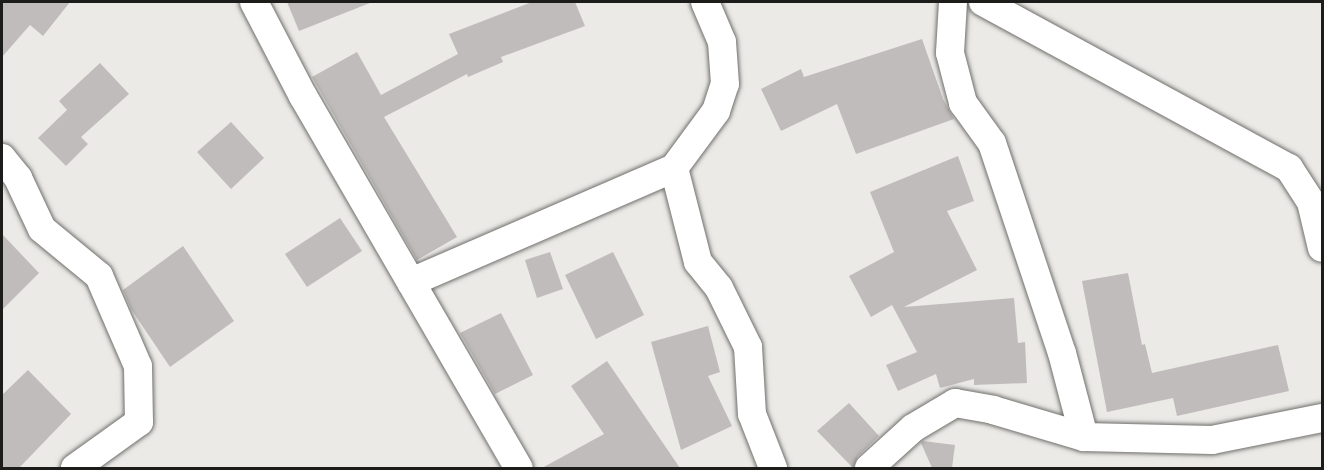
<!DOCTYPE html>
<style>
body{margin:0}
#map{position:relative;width:1324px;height:470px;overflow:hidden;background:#ebeae7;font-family:Barlow,sans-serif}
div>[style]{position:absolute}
.building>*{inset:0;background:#c0bcbb}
.roads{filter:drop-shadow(0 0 2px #706f6c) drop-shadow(0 0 2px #706f6c)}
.minor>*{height:28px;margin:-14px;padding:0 14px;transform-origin:14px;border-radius:14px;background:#fff}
span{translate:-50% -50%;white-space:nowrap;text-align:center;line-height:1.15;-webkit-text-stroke:4.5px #f8f8f4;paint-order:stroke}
.frame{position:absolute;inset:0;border:3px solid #1c1c1b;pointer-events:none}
</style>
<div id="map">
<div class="building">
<div style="clip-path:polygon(2px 2px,70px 2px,43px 36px,30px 25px,2px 57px)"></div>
<div style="clip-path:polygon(287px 2px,369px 2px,370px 3px,299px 31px)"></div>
<div style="clip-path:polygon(532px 2px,575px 2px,585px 26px,501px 57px,503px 62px,468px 77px,467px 74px,384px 117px,457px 237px,417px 260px,312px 77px,357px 52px,381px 95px,458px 54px,449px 34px)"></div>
<div style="clip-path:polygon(922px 39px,943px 99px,954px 119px,856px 154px,837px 104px,781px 131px,761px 89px,801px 69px,804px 77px)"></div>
<div style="clip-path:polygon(100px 63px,129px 94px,81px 137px,88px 144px,66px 166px,38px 138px,67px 110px,59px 101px)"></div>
<div style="clip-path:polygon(231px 122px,264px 158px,231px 189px,197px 152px)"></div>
<div style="clip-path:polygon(958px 156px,974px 201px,947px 211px,977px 270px,904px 307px,1014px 298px,1018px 343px,1025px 342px,1027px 383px,974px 385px,974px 379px,940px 388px,936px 374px,898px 391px,886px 365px,917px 352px,892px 305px,871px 317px,849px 276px,894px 252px,870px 192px)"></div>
<div style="clip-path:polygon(340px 218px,362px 251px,307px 287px,285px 254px)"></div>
<div style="clip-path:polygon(2px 234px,39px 273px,2px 310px)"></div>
<div style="clip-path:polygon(183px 246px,234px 321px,170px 367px,131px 309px,123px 290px)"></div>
<div style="clip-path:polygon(550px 252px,563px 289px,537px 298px,525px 260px)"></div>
<div style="clip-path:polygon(613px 252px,644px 315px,596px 339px,565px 275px)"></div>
<div style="clip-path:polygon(1128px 273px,1142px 345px,1145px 344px,1152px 373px,1278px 345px,1289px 391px,1177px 416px,1173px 398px,1107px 412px,1082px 281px)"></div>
<div style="clip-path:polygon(501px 313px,533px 375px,495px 394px,460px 333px)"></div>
<div style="clip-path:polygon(708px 326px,720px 372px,708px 376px,732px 426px,681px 450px,651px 342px)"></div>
<div style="clip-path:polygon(607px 361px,680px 468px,542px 468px,604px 434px,571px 386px)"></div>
<div style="clip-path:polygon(28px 370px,71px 414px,19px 468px,2px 468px,2px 395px)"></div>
<div style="clip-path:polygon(849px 403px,879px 436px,858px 456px,853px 468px,817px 431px)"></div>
<div style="clip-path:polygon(923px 441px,955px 445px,952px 468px,932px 468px,921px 443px)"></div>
</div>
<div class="roads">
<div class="minor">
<div style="left:254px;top:2px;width:106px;rotate:62.5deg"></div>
<div style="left:303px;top:96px;width:430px;rotate:59.9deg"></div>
<div style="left:953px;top:2px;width:51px;rotate:93.4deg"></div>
<div style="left:950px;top:53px;width:52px;rotate:75.4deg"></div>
<div style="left:963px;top:103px;width:49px;rotate:54.1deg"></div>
<div style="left:992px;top:143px;width:221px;rotate:71.6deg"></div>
<div style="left:1062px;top:353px;width:87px;rotate:75.3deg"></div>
<div style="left:983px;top:2px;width:348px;rotate:28.5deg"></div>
<div style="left:1289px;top:168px;width:40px;rotate:57.1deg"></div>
<div style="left:1311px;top:202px;width:47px;rotate:76.6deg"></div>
<div style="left:2px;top:158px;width:26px;rotate:51deg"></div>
<div style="left:18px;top:178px;width:56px;rotate:64.8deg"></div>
<div style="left:42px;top:229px;width:74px;rotate:39.5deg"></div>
<div style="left:99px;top:276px;width:98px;rotate:66.6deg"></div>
<div style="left:138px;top:366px;width:56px;rotate:89deg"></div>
<div style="left:139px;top:422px;width:79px;rotate:144.3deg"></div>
<div style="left:674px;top:168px;width:97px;rotate:75.7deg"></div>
<div style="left:698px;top:262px;width:33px;rotate:51deg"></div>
<div style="left:719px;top:288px;width:66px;rotate:63.8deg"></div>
<div style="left:748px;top:347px;width:67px;rotate:86.6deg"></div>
<div style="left:752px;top:414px;width:58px;rotate:68.7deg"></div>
<div style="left:411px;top:282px;width:287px;rotate:-23.4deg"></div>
<div style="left:674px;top:168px;width:71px;rotate:-53.6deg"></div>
<div style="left:716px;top:111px;width:28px;rotate:-72deg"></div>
<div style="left:725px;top:84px;width:42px;rotate:-94.1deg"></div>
<div style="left:722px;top:42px;width:43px;rotate:-113deg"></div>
<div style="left:869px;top:468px;width:59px;rotate:-42.3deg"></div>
<div style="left:913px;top:428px;width:49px;rotate:-30.8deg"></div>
<div style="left:955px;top:403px;width:39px;rotate:10deg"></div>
<div style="left:993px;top:410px;width:95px;rotate:16.5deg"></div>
<div style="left:1084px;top:437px;width:128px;rotate:1.3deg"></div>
<div style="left:1212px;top:440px;width:112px;rotate:-11.3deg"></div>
</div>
</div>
<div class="frame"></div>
</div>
